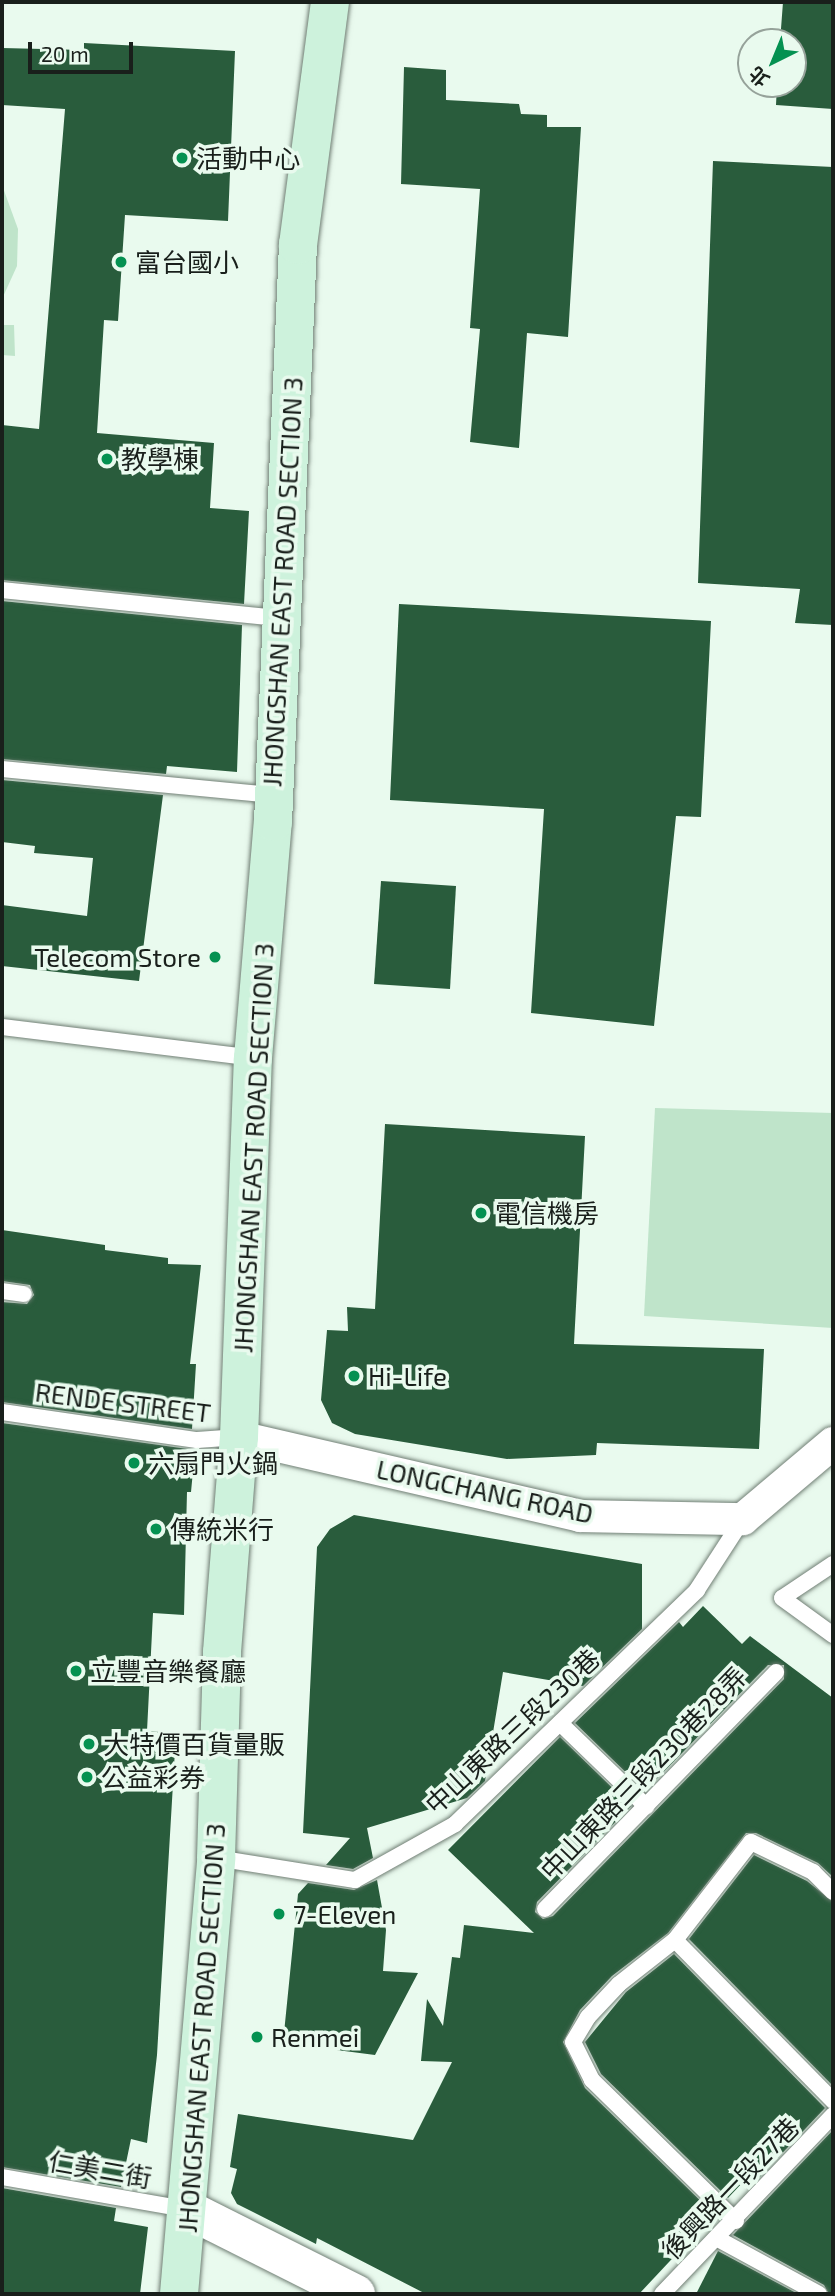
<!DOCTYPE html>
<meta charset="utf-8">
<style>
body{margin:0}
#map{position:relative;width:835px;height:2296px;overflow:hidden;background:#e9faee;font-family:"Exo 2","Noto Sans TC",sans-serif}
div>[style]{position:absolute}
.green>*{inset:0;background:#bfe4ca}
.building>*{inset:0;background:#295c3c}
.roads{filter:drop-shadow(0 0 2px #707e74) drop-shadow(0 0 2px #707e74)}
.service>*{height:16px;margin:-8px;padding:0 8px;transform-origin:8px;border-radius:8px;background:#fff}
.minor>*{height:32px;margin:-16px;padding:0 16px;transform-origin:16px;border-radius:16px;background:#fff}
.tertiary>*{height:38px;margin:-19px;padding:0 19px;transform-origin:19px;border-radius:19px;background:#fff}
.secondary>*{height:38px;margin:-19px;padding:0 19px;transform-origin:19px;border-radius:19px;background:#cdf2dc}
.dots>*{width:19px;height:19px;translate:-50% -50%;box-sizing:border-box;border:4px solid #e9faee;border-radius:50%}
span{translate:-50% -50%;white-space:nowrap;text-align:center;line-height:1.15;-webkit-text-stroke:7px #e9faee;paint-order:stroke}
.poi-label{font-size:26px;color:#191f1b}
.left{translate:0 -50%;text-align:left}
.right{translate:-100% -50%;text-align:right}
.street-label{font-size:26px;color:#191f1b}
.frame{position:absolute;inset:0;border:4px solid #191f1b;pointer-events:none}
.north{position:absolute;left:737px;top:28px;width:70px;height:70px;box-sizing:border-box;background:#e9faee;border:2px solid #96a29a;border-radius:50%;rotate:223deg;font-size:19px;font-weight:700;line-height:28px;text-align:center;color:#191f1b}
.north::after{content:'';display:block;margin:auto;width:24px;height:32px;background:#049151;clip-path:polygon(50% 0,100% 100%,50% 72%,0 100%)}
.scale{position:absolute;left:28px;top:42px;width:105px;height:32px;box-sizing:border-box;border:4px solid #191f1b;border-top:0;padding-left:9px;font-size:21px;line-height:24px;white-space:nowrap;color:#191f1b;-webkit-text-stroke:5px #e9faee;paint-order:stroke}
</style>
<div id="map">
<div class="green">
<div style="clip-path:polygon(2px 185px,18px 229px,17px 266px,2px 299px)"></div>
<div style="clip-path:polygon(2px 325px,14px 325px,15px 356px,2px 355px)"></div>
<div style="clip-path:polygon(655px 1108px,833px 1113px,833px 1328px,644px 1316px)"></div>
</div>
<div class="building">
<div style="clip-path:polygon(783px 2px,833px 2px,833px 109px,776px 105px,777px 84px,793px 84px,793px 42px,780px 42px)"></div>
<div style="clip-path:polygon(84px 43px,235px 51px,228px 221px,125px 215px,118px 321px,104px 320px,97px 433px,214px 443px,210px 508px,249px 511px,244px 604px,2px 580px,2px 425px,39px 429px,65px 109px,2px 105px,2px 48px,84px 50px)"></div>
<div style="clip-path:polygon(404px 67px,446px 70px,446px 100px,519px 104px,521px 114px,547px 115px,547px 127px,581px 127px,568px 337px,527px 333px,519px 448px,470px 442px,480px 329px,470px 328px,480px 189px,401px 184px)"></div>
<div style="clip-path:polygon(713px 161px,833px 167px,833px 625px,795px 623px,800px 589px,698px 583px)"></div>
<div style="clip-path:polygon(2px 601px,242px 625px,237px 772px,167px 766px,166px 774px,2px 759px)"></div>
<div style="clip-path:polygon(399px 604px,711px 621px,701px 817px,676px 816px,654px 1026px,531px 1013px,544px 809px,390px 800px)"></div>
<div style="clip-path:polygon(2px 780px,163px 795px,139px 981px,2px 966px,2px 905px,87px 916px,93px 858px,34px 853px,35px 846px,2px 842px)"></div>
<div style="clip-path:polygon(381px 881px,456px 886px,450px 989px,374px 984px)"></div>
<div style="clip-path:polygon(385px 1124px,585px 1136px,574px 1344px,764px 1349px,759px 1449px,597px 1443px,596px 1455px,507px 1459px,355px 1434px,332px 1423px,321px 1400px,327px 1330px,348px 1331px,347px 1307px,375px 1309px)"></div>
<div style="clip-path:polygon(2px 1230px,105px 1245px,105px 1250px,168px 1258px,168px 1264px,201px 1265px,190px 1364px,196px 1364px,192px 1429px,2px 1402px,2px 1302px,27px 1304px,34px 1295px,30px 1285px,2px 1281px)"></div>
<div style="clip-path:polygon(2px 1423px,195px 1450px,191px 1492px,187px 1492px,184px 1615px,153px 1613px,147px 1731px,176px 1733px,157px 2055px,147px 2143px,131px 2139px,121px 2187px,2px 2167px)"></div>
<div style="clip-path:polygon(354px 1515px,642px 1564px,642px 1629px,583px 1686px,503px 1672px,485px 1781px,467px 1798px,367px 1828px,373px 1858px,353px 1869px,326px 1865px,350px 1838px,303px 1833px,317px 1547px,330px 1529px)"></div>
<div style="clip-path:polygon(703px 1606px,742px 1644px,750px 1636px,833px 1698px,833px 1877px,818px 1863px,756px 1833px,746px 1833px,668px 1933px,612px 1976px,580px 2010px,563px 2042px,585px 2088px,714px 2214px,639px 2294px,426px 2294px,317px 2238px,316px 2244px,237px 2204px,231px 2193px,237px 2169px,230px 2167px,238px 2114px,413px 2140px,452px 2062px,421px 2061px,427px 1999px,443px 2026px,452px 1957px,460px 1958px,464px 1925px,534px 1933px,448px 1850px,560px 1737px,631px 1806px,537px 1902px,535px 1912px,543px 1919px,553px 1916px,784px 1679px,784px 1665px,768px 1665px,645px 1791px,575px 1723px,679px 1622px,683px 1627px)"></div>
<div style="clip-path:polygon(754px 1855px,807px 1881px,833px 1902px,833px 2086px,689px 1939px)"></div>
<div style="clip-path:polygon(377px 1880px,386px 1930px,383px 1971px,418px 1973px,375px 2055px,283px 2043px,298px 1894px,308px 1883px,354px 1890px)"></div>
<div style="clip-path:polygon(674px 1954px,825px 2108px,753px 2184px,761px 2163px,728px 2198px,601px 2074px,585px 2042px,626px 1992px)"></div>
<div style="clip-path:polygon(833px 2130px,833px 2294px,829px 2294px,824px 2285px,733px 2235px)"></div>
<div style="clip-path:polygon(2px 2188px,116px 2208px,114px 2221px,148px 2227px,140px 2294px,2px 2294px)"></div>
<div style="clip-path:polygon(718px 2251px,798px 2294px,696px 2294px)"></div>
</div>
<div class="roads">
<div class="service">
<div style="left:2px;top:590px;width:279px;rotate:5.8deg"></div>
<div style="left:2px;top:769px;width:270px;rotate:5.5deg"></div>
<div style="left:2px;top:1027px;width:253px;rotate:7deg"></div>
<div style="left:2px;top:1291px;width:22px;rotate:8deg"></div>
<div style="left:2px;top:1412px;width:197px;rotate:8.2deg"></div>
<div style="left:197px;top:1440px;width:42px;rotate:-4.1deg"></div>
<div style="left:833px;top:1564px;width:61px;rotate:146.3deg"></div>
<div style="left:782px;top:1598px;width:63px;rotate:36deg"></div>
<div style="left:560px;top:1723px;width:120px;rotate:44deg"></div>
<div style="left:216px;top:1858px;width:141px;rotate:9deg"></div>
<div style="left:355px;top:1880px;width:115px;rotate:-29.2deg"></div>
<div style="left:455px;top:1824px;width:337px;rotate:-44deg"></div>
<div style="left:697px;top:1590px;width:85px;rotate:-57.1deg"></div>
<div style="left:545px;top:1909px;width:331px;rotate:-45.7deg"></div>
<div style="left:675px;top:1940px;width:226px;rotate:45.5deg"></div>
<div style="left:2px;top:2177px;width:187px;rotate:9.9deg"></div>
<div style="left:736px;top:2221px;width:202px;rotate:-135.6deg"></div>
<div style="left:592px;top:2080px;width:42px;rotate:-116.6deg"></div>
<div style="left:573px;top:2042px;width:29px;rotate:-59deg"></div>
<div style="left:588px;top:2017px;width:45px;rotate:-46.8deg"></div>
<div style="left:619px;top:1984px;width:71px;rotate:-38.2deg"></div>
<div style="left:675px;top:1940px;width:124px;rotate:-52.2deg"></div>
<div style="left:751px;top:1842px;width:69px;rotate:25.8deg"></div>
<div style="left:813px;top:1872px;width:28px;rotate:45deg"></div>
<div style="left:718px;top:2239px;width:115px;rotate:28.6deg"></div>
<div style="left:662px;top:2294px;width:248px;rotate:-46.3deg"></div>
</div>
<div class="minor">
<div style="left:239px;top:1437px;width:350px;rotate:13deg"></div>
<div style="left:580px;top:1516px;width:163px;rotate:1.1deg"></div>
<div style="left:743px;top:1519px;width:118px;rotate:-40.2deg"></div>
</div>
<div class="tertiary">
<div style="left:189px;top:2210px;width:187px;rotate:26.7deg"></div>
</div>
<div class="secondary">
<div style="left:179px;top:2294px;width:438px;rotate:-85.1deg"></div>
<div style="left:216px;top:1858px;width:206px;rotate:-88.3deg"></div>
<div style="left:222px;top:1652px;width:216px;rotate:-85.5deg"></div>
<div style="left:239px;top:1437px;width:379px;rotate:-87.9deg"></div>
<div style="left:253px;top:1058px;width:237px;rotate:-85.2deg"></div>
<div style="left:273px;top:822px;width:578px;rotate:-87.52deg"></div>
<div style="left:298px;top:245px;width:245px;rotate:-82.5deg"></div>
</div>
</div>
<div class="dots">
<div style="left:182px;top:158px;background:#049151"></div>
<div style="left:121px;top:262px;background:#049151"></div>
<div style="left:107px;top:459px;background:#049151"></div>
<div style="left:215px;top:957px;background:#049151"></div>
<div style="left:481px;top:1213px;background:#049151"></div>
<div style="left:354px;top:1376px;background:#049151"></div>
<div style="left:134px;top:1463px;background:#049151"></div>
<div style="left:156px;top:1529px;background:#049151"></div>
<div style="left:76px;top:1671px;background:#049151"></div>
<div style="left:89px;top:1744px;background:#049151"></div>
<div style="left:87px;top:1777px;background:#049151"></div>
<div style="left:279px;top:1914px;background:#049151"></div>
<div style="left:257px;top:2037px;background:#049151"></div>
</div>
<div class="poi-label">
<span class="left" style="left:196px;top:158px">活動中心</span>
<span class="left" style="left:135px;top:262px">富台國小</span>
<span class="left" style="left:121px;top:459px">教學棟</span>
<span class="right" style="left:201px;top:957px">Telecom Store</span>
<span class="left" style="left:495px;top:1213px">電信機房</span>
<span class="left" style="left:368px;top:1376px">Hi-Life</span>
<span class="left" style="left:148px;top:1463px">六扇門火鍋</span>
<span class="left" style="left:170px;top:1529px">傳統米行</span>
<span class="left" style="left:90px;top:1671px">立豐音樂餐廳</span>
<span class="left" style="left:103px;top:1744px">大特價百貨量販</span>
<span class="left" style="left:101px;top:1777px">公益彩券</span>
<span class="left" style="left:293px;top:1914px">7-Eleven</span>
<span class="left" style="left:271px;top:2037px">Renmei</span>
</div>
<div class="street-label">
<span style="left:282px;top:582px;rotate:-87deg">JHONGSHAN EAST ROAD SECTION 3</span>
<span style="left:253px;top:1148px;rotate:-87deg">JHONGSHAN EAST ROAD SECTION 3</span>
<span style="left:123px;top:1402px;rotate:7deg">RENDE STREET</span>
<span style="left:485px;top:1491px;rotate:12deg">LONGCHANG ROAD</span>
<span style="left:512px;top:1731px;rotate:-43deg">中山東路三段230巷</span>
<span style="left:643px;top:1773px;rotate:-46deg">中山東路三段230巷28弄</span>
<span style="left:201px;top:2028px;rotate:-86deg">JHONGSHAN EAST ROAD SECTION 3</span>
<span style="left:100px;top:2169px;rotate:10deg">仁美二街</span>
<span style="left:730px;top:2188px;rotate:-46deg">後興路一段27巷</span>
</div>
<div class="frame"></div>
<div class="north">北</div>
<div class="scale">20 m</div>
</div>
